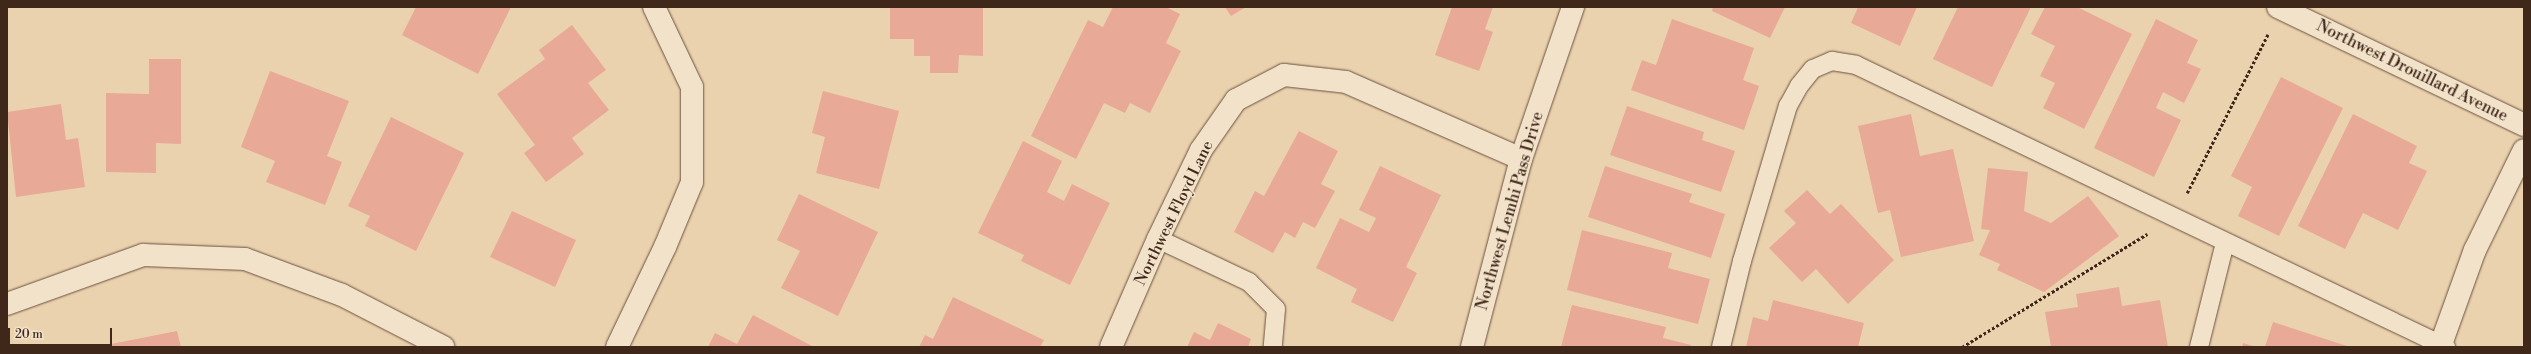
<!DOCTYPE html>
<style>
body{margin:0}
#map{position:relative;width:2531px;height:354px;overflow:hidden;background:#ebd2ae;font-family:"Libre Bodoni",serif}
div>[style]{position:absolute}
.building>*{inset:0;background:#e8a997}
.path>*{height:2.5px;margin-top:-1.25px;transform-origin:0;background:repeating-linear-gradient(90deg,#3f281a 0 3px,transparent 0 5px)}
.roads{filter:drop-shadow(0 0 1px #6a523f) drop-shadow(0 0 1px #6a523f)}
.lane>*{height:18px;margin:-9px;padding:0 9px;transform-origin:9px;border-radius:9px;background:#f2e2ca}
.street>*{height:22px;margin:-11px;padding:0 11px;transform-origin:11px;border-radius:11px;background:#f2e2ca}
.secondary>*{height:22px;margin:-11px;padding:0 11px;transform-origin:11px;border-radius:11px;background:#f2e2ca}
span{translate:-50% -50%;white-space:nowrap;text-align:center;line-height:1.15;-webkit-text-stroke:3px #f2e2ca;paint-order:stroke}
.street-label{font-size:16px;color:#3f281a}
.frame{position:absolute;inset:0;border:8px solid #3f281a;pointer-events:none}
.scale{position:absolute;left:8px;top:328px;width:104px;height:18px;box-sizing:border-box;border:2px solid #3f281a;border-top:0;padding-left:5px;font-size:12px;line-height:14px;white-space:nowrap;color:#3f281a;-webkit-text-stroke:3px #f2e2ca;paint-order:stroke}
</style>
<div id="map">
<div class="building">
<div style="clip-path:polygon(416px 7px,511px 7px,478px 74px,402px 35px)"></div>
<div style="clip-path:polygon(890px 7px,983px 7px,983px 56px,959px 55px,958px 73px,930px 73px,930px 56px,914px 56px,914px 39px,890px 39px)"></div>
<div style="clip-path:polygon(1113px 7px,1166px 7px,1180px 14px,1166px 43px,1181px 51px,1150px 113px,1130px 103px,1125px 113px,1104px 103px,1076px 159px,1031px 136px,1088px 20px,1103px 27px)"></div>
<div style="clip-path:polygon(1225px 7px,1246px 7px,1231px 16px)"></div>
<div style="clip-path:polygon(1452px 7px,1493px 7px,1485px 29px,1493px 32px,1479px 71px,1435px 55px)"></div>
<div style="clip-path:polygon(1713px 7px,1785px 7px,1770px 38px,1712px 11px)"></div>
<div style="clip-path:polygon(1858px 7px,1917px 7px,1900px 46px,1851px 23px)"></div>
<div style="clip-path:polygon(1958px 7px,2031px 7px,1992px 87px,1933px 59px)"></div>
<div style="clip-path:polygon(2045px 7px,2077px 7px,2132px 34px,2084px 129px,2043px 108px,2055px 83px,2040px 76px,2055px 46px,2031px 34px)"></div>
<div style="clip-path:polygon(1672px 19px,1754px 48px,1743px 80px,1759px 86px,1744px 130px,1631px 90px,1642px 60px,1656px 65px)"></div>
<div style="clip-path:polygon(2156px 19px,2198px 40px,2187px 63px,2201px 69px,2184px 103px,2163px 92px,2156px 108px,2181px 120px,2154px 177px,2094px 148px)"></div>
<div style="clip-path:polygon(572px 25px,606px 70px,588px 83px,609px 110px,572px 138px,584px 154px,546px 182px,524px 153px,535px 145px,497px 94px,545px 59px,539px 50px)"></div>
<div style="clip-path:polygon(149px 59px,181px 59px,181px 144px,156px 143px,156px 173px,106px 172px,106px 93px,149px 94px)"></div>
<div style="clip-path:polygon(270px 71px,349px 101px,327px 156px,342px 162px,325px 205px,266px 182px,275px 161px,241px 147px)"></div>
<div style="clip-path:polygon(2281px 77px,2343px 108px,2279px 236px,2238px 216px,2252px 187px,2231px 176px)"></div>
<div style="clip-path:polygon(823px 91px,899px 111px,879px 189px,816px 173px,825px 137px,812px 133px)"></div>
<div style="clip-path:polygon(61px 104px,66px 140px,78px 138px,85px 187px,16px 197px,7px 112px)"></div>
<div style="clip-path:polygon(1627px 106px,1704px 132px,1702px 140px,1735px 151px,1721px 192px,1610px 155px)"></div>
<div style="clip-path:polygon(1911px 114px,1920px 156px,1953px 149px,1974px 241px,1901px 257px,1890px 210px,1878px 213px,1858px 126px)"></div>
<div style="clip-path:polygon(2353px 114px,2417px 146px,2409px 163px,2427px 171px,2398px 230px,2363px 213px,2345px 249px,2298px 226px)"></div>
<div style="clip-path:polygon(391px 117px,464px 153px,416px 251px,365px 226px,370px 216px,348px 206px)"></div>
<div style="clip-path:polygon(1299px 131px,1338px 151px,1321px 184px,1335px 191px,1315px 228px,1303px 222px,1295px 238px,1285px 232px,1273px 253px,1234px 232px,1255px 191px,1264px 196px)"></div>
<div style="clip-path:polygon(1023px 141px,1062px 161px,1047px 192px,1064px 201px,1072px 184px,1110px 203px,1070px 285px,1021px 261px,1024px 255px,978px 233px)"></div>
<div style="clip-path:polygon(1380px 166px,1441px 195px,1406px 267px,1417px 273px,1393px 322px,1351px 302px,1357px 289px,1316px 268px,1340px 218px,1369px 232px,1376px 218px,1359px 210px)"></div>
<div style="clip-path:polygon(1605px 166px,1692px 194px,1689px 202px,1725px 214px,1711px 258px,1588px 217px)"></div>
<div style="clip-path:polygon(1988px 168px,2028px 172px,2024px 211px,2051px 223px,2088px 196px,2119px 236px,2044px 292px,1997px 270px,2000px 264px,1979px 255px,1990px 230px,1981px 229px)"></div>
<div style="clip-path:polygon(1807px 190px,1830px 214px,1841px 204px,1894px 260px,1848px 304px,1816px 269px,1802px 282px,1769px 248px,1796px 223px,1784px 211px)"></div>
<div style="clip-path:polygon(799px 194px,878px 232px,838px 316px,781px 288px,800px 251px,777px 240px)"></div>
<div style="clip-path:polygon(512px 211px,576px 240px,555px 287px,490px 257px)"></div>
<div style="clip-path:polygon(1582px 230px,1672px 253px,1668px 268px,1710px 279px,1698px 324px,1567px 290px)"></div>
<div style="clip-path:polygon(2119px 287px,2122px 306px,2160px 300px,2168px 347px,2051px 347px,2045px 312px,2078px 307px,2076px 294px)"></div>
<div style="clip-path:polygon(953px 297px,1044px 340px,1040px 347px,919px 347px,925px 335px,933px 339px)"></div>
<div style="clip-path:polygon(1773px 300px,1864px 323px,1858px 347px,1746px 347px,1753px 317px,1768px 321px)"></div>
<div style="clip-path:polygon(1572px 305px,1666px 327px,1663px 338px,1691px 345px,1690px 347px,1561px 347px)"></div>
<div style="clip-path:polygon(753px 315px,814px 347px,708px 347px,715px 333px,737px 344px)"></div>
<div style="clip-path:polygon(2273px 322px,2350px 347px,2265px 347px)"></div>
<div style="clip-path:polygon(1218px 323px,1251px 339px,1248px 347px,1187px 347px,1194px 332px,1210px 340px)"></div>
<div style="clip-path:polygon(177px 331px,181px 347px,101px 347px,101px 346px)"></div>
<div style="clip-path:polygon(2243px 343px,2256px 347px,2242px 347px)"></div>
</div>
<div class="path">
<div style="left:2187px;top:193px;width:178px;rotate:-63deg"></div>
<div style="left:1962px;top:347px;width:217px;rotate:-31.4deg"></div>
</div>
<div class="roads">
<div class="lane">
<div style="left:1158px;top:239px;width:101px;rotate:25.3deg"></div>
<div style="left:1249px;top:282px;width:38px;rotate:45deg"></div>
<div style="left:1276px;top:309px;width:38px;rotate:95deg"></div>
<div style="left:1721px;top:347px;width:89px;rotate:-76.3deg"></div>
<div style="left:1742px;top:261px;width:162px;rotate:-73.5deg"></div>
<div style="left:1788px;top:106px;width:23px;rotate:-61deg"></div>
<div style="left:1799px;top:86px;width:22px;rotate:-51deg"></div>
<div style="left:1813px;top:69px;width:21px;rotate:-23deg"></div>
<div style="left:1832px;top:61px;width:24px;rotate:9deg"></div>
<div style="left:1856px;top:65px;width:51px;rotate:25.6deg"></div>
<div style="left:1902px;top:87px;width:603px;rotate:25.55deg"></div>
<div style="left:2199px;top:347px;width:107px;rotate:-76deg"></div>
</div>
<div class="street">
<div style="left:2278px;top:7px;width:273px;rotate:25.6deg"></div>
<div style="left:7px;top:304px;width:145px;rotate:-19.8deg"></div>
<div style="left:143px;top:255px;width:102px;rotate:2.2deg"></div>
<div style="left:245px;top:259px;width:103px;rotate:20.4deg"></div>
<div style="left:342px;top:295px;width:114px;rotate:27.2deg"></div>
<div style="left:617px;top:347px;width:111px;rotate:-64.4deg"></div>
<div style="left:665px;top:247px;width:70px;rotate:-67.4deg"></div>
<div style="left:692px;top:182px;width:95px;rotate:-90deg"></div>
<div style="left:692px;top:87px;width:89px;rotate:-115.4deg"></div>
<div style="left:1111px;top:347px;width:118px;rotate:-66.5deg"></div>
<div style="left:1158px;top:239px;width:99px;rotate:-64.2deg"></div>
<div style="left:1201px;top:150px;width:61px;rotate:-55deg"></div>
<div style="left:1236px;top:100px;width:54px;rotate:-27.5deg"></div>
<div style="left:1284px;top:75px;width:62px;rotate:6.4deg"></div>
<div style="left:1346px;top:82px;width:191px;rotate:23.7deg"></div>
<div style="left:2440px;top:347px;width:103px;rotate:-70.2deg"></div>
<div style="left:2475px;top:250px;width:111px;rotate:-63.9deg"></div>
</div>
<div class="secondary">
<div style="left:1472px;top:347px;width:194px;rotate:-75.4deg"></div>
<div style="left:1521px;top:159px;width:161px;rotate:-71.1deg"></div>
</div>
</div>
<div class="street-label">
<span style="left:2412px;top:71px;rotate:26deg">Northwest Drouillard Avenue</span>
<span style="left:1510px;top:211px;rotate:-74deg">Northwest Lemhi Pass Drive</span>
<span style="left:1174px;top:213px;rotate:-64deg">Northwest Floyd Lane</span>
</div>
<div class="frame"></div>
<div class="scale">20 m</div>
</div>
